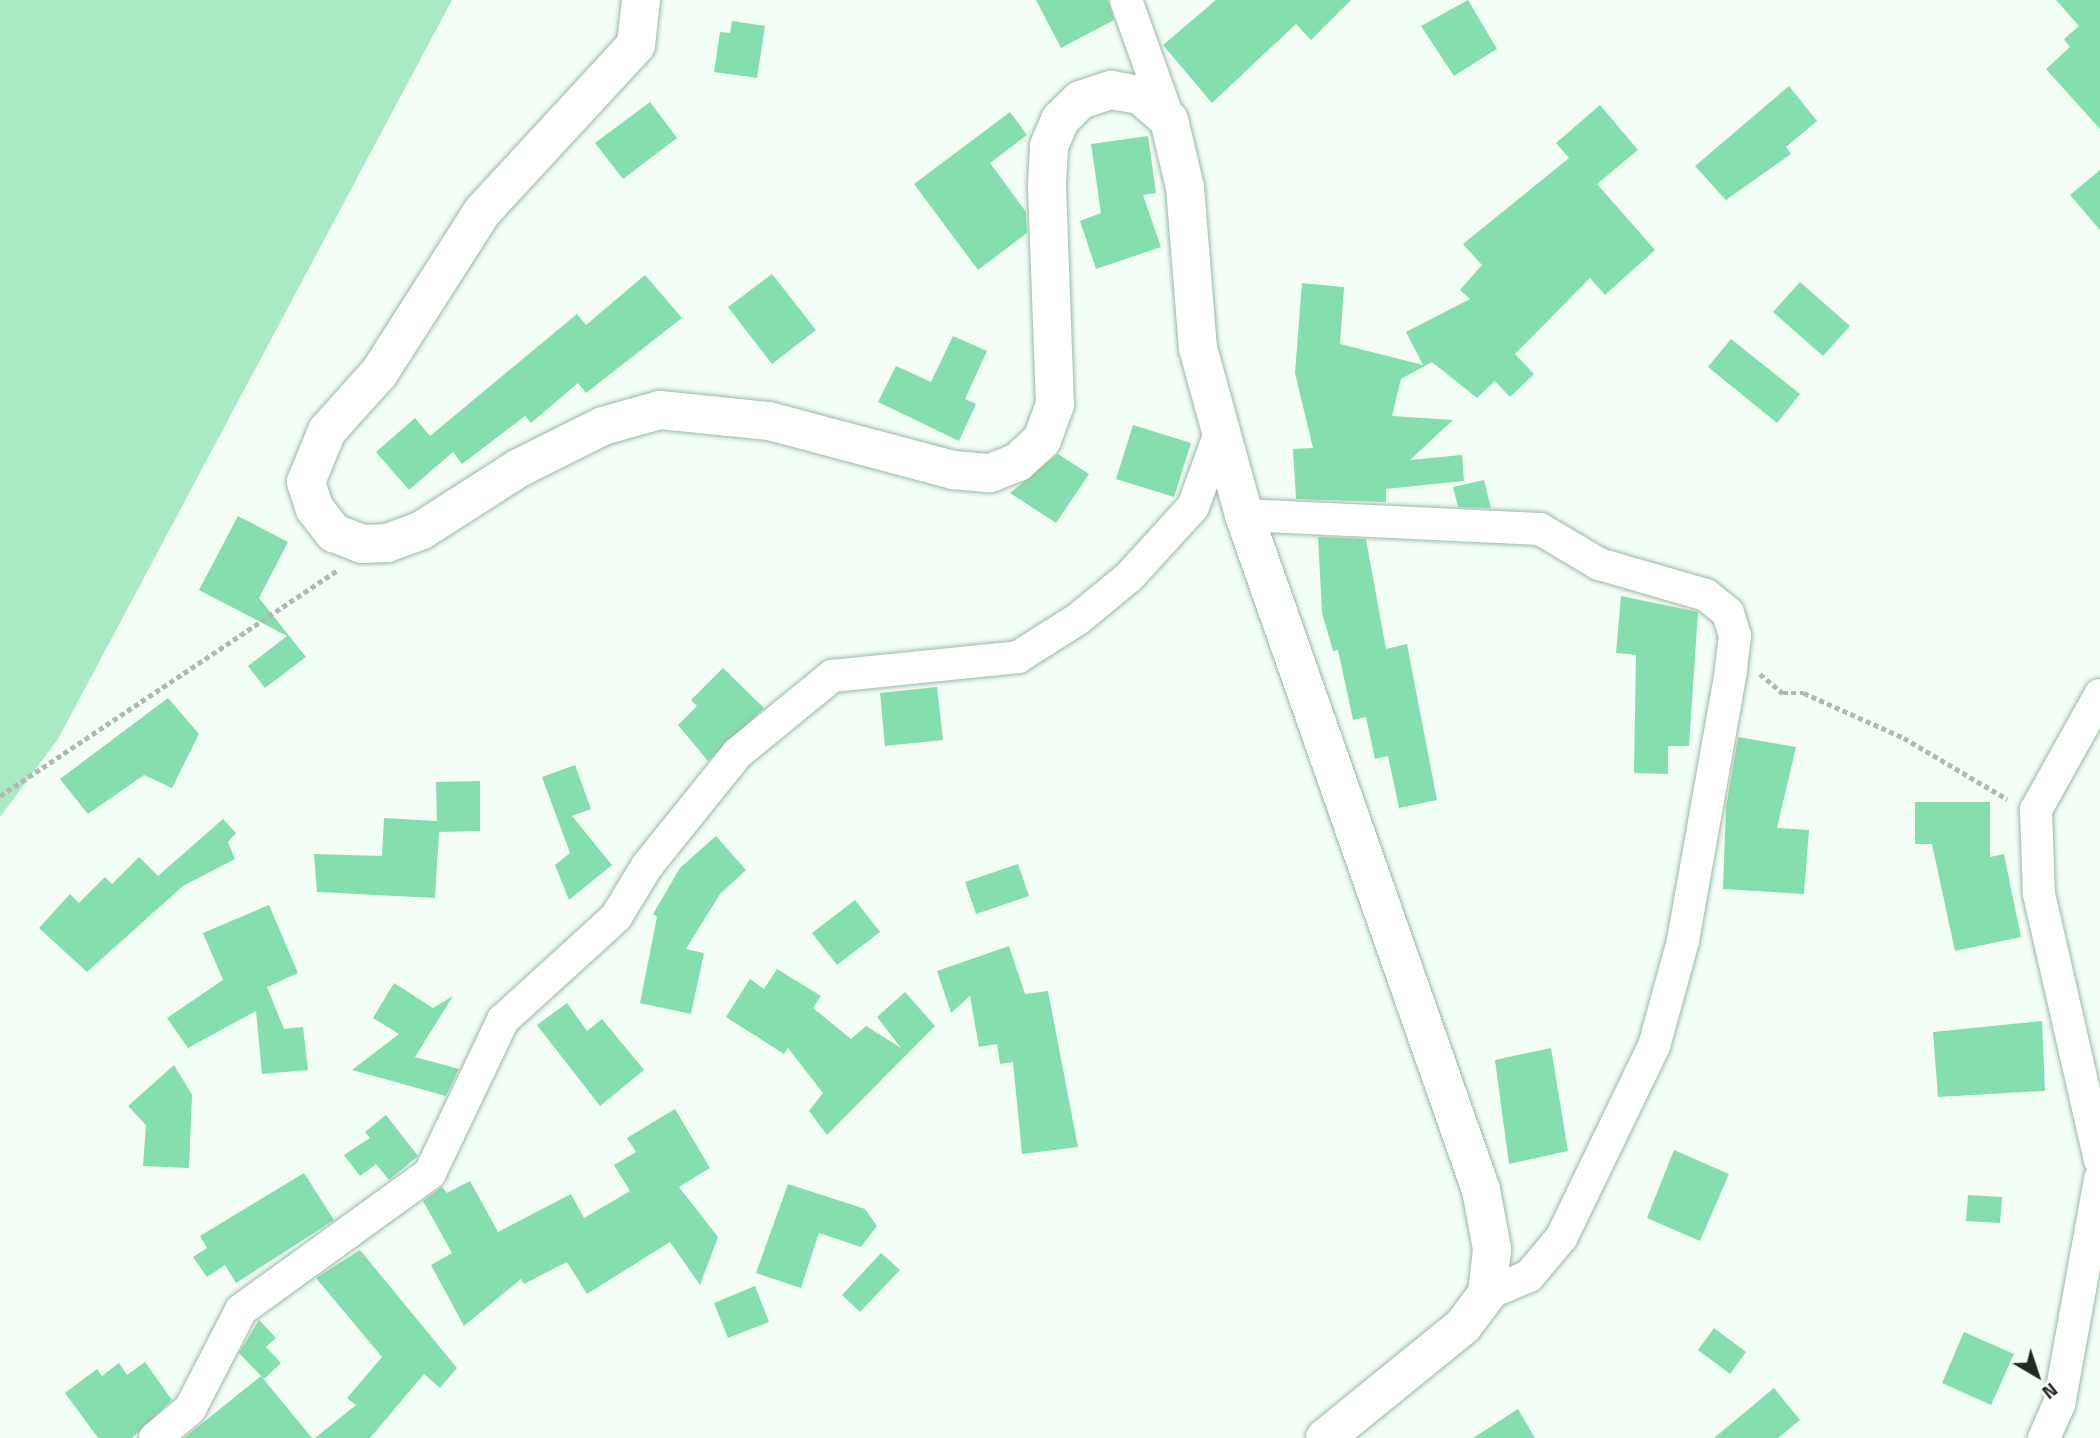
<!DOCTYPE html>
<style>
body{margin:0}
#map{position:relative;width:2100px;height:1438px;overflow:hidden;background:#f2fef6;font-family:"Titillium Web",sans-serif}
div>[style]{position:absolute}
.green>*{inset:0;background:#a9e9c4}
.building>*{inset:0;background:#85dead}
.path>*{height:4.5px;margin-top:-2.25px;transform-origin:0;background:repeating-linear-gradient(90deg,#adb9b2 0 5px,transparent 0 8.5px)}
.roads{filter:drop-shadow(0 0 2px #9bb8a6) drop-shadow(0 0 2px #9bb8a6)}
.minor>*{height:32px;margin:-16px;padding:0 16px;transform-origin:16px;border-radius:16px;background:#fff}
.secondary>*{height:38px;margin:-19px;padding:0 19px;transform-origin:19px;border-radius:19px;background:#fff}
span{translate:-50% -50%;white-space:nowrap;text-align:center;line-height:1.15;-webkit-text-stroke:6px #fff;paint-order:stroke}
.north{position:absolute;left:2002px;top:1340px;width:70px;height:70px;-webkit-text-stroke:5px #fff;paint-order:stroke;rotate:141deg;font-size:19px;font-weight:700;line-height:28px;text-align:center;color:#1f2a24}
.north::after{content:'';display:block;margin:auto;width:24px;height:32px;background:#1f2a24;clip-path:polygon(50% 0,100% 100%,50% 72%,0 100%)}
</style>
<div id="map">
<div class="green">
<div style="clip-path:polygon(0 0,452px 0,58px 739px,0 817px)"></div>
</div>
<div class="building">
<div style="clip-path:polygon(1036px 0,1108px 0,1114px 20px,1061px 48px)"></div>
<div style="clip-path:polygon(1216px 0,1351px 0,1311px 40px,1296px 24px,1212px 103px,1163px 45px)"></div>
<div style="clip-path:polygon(1468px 0,1497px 49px,1454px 76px,1421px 26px)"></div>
<div style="clip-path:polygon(2056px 0,2100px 0,2100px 129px,2046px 69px,2070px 47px,2064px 39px,2079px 26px)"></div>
<div style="clip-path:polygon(732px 21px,765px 26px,757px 78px,714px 72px,720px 32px,730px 33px)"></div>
<div style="clip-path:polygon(1789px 86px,1817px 121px,1786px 147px,1791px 154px,1726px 200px,1695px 166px)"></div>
<div style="clip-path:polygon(650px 102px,677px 138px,623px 179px,595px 143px)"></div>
<div style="clip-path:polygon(1600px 105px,1638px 150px,1597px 184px,1655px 250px,1605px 295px,1590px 278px,1515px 354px,1534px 374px,1510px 397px,1495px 381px,1477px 398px,1432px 362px,1401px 379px,1392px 416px,1453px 420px,1410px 460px,1462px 455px,1464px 481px,1386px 489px,1386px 502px,1296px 499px,1293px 449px,1313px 448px,1295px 373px,1302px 283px,1344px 287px,1340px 344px,1423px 365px,1406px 332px,1470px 299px,1460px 290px,1482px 265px,1463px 244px,1569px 158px,1556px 143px)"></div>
<div style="clip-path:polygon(1010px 112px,1027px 135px,990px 163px,1026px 212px,1027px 233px,978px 270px,914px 184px)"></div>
<div style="clip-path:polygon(1148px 136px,1156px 193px,1143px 195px,1161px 247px,1096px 269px,1080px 221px,1101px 213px,1091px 144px)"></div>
<div style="clip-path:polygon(2100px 170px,2100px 230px,2070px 195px)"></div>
<div style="clip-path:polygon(772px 274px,816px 330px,772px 364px,728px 307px)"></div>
<div style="clip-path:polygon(645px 275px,682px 318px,586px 393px,578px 383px,531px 423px,525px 416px,462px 464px,453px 452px,409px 490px,376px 452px,415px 418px,430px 436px,577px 314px,586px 325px)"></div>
<div style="clip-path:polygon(1800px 282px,1850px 326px,1823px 356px,1773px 312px)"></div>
<div style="clip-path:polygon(953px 336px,987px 351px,965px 399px,976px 404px,959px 441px,878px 402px,896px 366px,931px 382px)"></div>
<div style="clip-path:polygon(1731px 339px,1800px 394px,1777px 423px,1708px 367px)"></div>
<div style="clip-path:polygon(1133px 425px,1191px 443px,1174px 497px,1116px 479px)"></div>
<div style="clip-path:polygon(1058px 454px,1089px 474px,1056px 523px,1010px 493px)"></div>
<div style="clip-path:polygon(1484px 480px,1491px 508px,1458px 507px,1453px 487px)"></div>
<div style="clip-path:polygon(238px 516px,288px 542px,259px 598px,306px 657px,265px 688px,248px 666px,287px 636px,199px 590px)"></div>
<div style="clip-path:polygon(1318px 537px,1366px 539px,1386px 649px,1407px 644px,1437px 800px,1399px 808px,1388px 756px,1375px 759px,1366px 717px,1353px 720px,1338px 650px,1333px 651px,1322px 613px)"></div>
<div style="clip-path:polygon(1621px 596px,1698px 612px,1689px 746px,1668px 746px,1668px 774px,1634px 773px,1636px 655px,1616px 653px)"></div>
<div style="clip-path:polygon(723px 668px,764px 708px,708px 761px,678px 725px,697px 706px,691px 700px)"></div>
<div style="clip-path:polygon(937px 687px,943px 740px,885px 746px,880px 693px)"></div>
<div style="clip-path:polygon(168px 698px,199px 734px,172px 788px,144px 775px,88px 814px,60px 779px)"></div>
<div style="clip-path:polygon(1738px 737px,1796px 747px,1777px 828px,1809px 830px,1804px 894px,1723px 889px,1726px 807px)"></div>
<div style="clip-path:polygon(575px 765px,591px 809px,572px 816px,612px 865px,569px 900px,555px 865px,570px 853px,542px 777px)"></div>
<div style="clip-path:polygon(480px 781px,480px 831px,439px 832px,435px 898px,317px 892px,314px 854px,382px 856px,384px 818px,437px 821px,436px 782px)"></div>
<div style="clip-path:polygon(1915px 802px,1990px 802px,1990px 857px,2004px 854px,2021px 937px,1955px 951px,1932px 844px,1915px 844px)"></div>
<div style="clip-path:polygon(223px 819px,236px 833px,228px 842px,235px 859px,183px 886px,87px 972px,39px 928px,70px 894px,79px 903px,105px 877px,112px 884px,139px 857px,158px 876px)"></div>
<div style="clip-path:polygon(716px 836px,746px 870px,720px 894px,686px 949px,704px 953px,691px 1014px,640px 1003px,657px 917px,653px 914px,680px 868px)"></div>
<div style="clip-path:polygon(1018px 864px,1029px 896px,976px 914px,965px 882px)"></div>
<div style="clip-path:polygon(855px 900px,880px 932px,837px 965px,812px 933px)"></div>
<div style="clip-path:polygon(269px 905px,298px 973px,267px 987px,284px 1029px,303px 1027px,308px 1070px,262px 1074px,256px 1011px,188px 1048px,167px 1018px,223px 980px,203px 933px)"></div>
<div style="clip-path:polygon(1009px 946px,1025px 994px,1048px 991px,1078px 1147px,1022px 1154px,1013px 1062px,1000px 1064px,997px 1044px,979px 1047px,970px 996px,951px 1013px,937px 971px)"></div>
<div style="clip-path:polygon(777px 969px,821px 996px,813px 1008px,851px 1039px,866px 1026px,901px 1048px,877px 1017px,905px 992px,935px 1026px,827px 1135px,809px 1111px,823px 1093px,788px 1048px,784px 1054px,726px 1017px,750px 979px,764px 989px)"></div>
<div style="clip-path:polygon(394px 983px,433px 1008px,453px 996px,415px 1057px,459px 1069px,446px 1096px,352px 1070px,399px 1034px,373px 1018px)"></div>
<div style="clip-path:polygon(567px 1003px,587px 1031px,602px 1019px,644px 1070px,600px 1106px,537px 1025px)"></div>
<div style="clip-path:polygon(2042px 1021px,2045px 1091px,1938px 1097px,1933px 1032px)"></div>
<div style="clip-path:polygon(1551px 1048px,1568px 1151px,1509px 1164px,1495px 1060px)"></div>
<div style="clip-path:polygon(174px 1065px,192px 1095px,189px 1168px,143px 1166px,146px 1125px,128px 1106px)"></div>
<div style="clip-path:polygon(675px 1109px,710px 1168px,679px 1187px,718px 1237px,700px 1285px,670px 1242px,587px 1294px,567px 1262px,524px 1284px,521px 1279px,464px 1326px,431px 1265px,452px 1253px,423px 1201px,442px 1187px,447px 1193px,470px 1181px,498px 1232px,571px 1194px,584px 1218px,630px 1191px,614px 1165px,636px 1152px,627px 1138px)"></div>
<div style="clip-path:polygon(386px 1115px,418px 1156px,389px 1180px,376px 1164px,360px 1176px,344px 1155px,370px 1138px,365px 1132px)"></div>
<div style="clip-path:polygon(1674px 1150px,1729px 1174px,1700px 1241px,1647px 1218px)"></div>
<div style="clip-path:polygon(304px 1173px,334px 1220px,236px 1283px,225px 1265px,207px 1277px,193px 1257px,207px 1248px,200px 1236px)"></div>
<div style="clip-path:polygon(788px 1184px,865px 1209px,877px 1226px,861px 1247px,819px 1233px,801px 1288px,756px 1273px)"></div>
<div style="clip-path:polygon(1968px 1195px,2002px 1197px,2000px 1223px,1966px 1221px)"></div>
<div style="clip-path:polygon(360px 1250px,457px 1368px,440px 1388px,424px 1374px,370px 1438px,315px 1438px,356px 1405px,347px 1398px,382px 1357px,316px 1278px)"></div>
<div style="clip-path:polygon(881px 1253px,900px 1270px,860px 1312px,842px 1295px)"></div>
<div style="clip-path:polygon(755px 1286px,769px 1322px,728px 1338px,714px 1303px)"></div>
<div style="clip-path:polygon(259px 1320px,276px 1338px,266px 1347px,281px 1363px,264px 1379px,239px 1353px)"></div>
<div style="clip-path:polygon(1714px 1328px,1746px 1352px,1730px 1374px,1698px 1350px)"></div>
<div style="clip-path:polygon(1964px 1332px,2014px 1354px,1991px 1405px,1942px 1383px)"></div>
<div style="clip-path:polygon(145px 1362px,172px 1400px,132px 1438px,98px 1438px,65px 1393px,97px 1369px,102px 1376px,119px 1363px,127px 1375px)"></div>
<div style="clip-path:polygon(261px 1376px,312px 1438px,184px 1438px)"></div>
<div style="clip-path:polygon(1774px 1388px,1800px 1420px,1778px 1438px,1714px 1438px)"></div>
<div style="clip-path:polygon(1518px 1409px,1535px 1438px,1473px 1438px)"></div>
</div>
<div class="path">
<div style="left:1760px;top:674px;width:30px;rotate:40deg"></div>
<div style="left:1783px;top:693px;width:21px"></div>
<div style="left:1804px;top:693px;width:110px;rotate:24.2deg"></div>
<div style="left:1904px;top:738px;width:120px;rotate:30.6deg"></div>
<div style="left:0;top:796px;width:406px;rotate:-33.8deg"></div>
</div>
<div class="roads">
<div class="minor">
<div style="left:1126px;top:0;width:127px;rotate:70.3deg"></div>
<div style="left:1244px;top:515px;width:296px;rotate:2.7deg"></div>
<div style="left:1540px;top:529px;width:69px;rotate:30.7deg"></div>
<div style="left:1599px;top:564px;width:111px;rotate:16.2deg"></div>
<div style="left:1706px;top:595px;width:28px;rotate:39deg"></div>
<div style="left:1728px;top:613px;width:24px;rotate:73deg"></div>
<div style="left:1735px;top:636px;width:35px;rotate:97deg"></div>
<div style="left:1731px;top:671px;width:274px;rotate:100.1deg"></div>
<div style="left:1683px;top:941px;width:109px;rotate:105.4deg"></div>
<div style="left:1654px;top:1046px;width:213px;rotate:115.8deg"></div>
<div style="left:1561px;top:1238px;width:50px;rotate:130.1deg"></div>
<div style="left:1529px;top:1276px;width:46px;rotate:156.8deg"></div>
<div style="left:2100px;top:695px;width:132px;rotate:119.1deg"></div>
<div style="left:2036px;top:810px;width:84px;rotate:88deg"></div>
<div style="left:2039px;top:894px;width:273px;rotate:77.1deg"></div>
<div style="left:155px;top:1438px;width:45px;rotate:-39.6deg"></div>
<div style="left:190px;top:1409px;width:111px;rotate:-62.7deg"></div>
<div style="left:241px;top:1310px;width:233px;rotate:-35.9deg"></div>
<div style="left:430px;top:1173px;width:170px;rotate:-64.5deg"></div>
<div style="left:503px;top:1020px;width:153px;rotate:-42.3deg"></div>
<div style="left:616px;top:917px;width:60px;rotate:-58.7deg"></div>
<div style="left:647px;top:866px;width:145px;rotate:-51.2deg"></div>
<div style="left:738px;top:753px;width:122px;rotate:-39.3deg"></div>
<div style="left:832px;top:676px;width:187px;rotate:-5.8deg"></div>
<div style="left:1018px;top:657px;width:71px;rotate:-32.3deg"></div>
<div style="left:1078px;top:619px;width:66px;rotate:-39.5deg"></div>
<div style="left:1129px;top:577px;width:95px;rotate:-47.6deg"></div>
<div style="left:1193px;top:507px;width:82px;rotate:-70deg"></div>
<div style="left:2044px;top:1438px;width:36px;rotate:-66deg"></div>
<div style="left:2059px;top:1405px;width:230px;rotate:-79.7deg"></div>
</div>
<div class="secondary">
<div style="left:641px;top:0;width:45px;rotate:96.3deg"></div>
<div style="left:636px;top:45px;width:227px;rotate:132.7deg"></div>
<div style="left:482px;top:212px;width:191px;rotate:122.6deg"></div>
<div style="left:379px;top:373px;width:78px;rotate:131.9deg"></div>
<div style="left:327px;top:431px;width:55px;rotate:112.4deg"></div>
<div style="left:306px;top:482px;width:28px;rotate:72deg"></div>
<div style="left:315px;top:509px;width:31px;rotate:52deg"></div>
<div style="left:334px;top:533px;width:30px;rotate:21deg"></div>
<div style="left:362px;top:544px;width:25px;rotate:-2deg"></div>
<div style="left:387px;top:543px;width:37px;rotate:-20deg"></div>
<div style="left:422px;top:530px;width:115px;rotate:-32.6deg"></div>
<div style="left:519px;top:468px;width:94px;rotate:-26.6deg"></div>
<div style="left:603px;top:426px;width:59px;rotate:-15.7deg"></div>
<div style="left:660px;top:410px;width:110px;rotate:5.8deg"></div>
<div style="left:769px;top:421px;width:190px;rotate:14.9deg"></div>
<div style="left:953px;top:470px;width:37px;rotate:5deg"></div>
<div style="left:990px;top:473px;width:30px;rotate:-21deg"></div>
<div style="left:1018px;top:462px;width:33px;rotate:-43deg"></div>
<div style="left:1042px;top:440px;width:37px;rotate:-70deg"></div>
<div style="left:1055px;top:405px;width:220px;rotate:-92.1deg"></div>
<div style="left:1047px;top:185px;width:39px;rotate:-87deg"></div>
<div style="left:1049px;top:146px;width:28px;rotate:-67deg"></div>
<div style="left:1060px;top:120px;width:28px;rotate:-45deg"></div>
<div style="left:1080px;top:100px;width:33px;rotate:-18deg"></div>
<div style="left:1111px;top:90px;width:29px;rotate:10deg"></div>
<div style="left:1140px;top:95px;width:38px;rotate:41deg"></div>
<div style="left:1169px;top:120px;width:69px;rotate:76.6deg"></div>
<div style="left:1185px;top:187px;width:162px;rotate:85.4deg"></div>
<div style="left:1198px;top:348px;width:173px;rotate:74.6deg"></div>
<div style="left:1244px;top:515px;width:715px;rotate:70.65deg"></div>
<div style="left:1481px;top:1190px;width:60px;rotate:79.4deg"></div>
<div style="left:1492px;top:1249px;width:45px;rotate:96.3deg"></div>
<div style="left:1487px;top:1294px;width:40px;rotate:127deg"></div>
<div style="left:1463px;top:1326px;width:178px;rotate:140.9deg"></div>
</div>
</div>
<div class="north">N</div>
</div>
